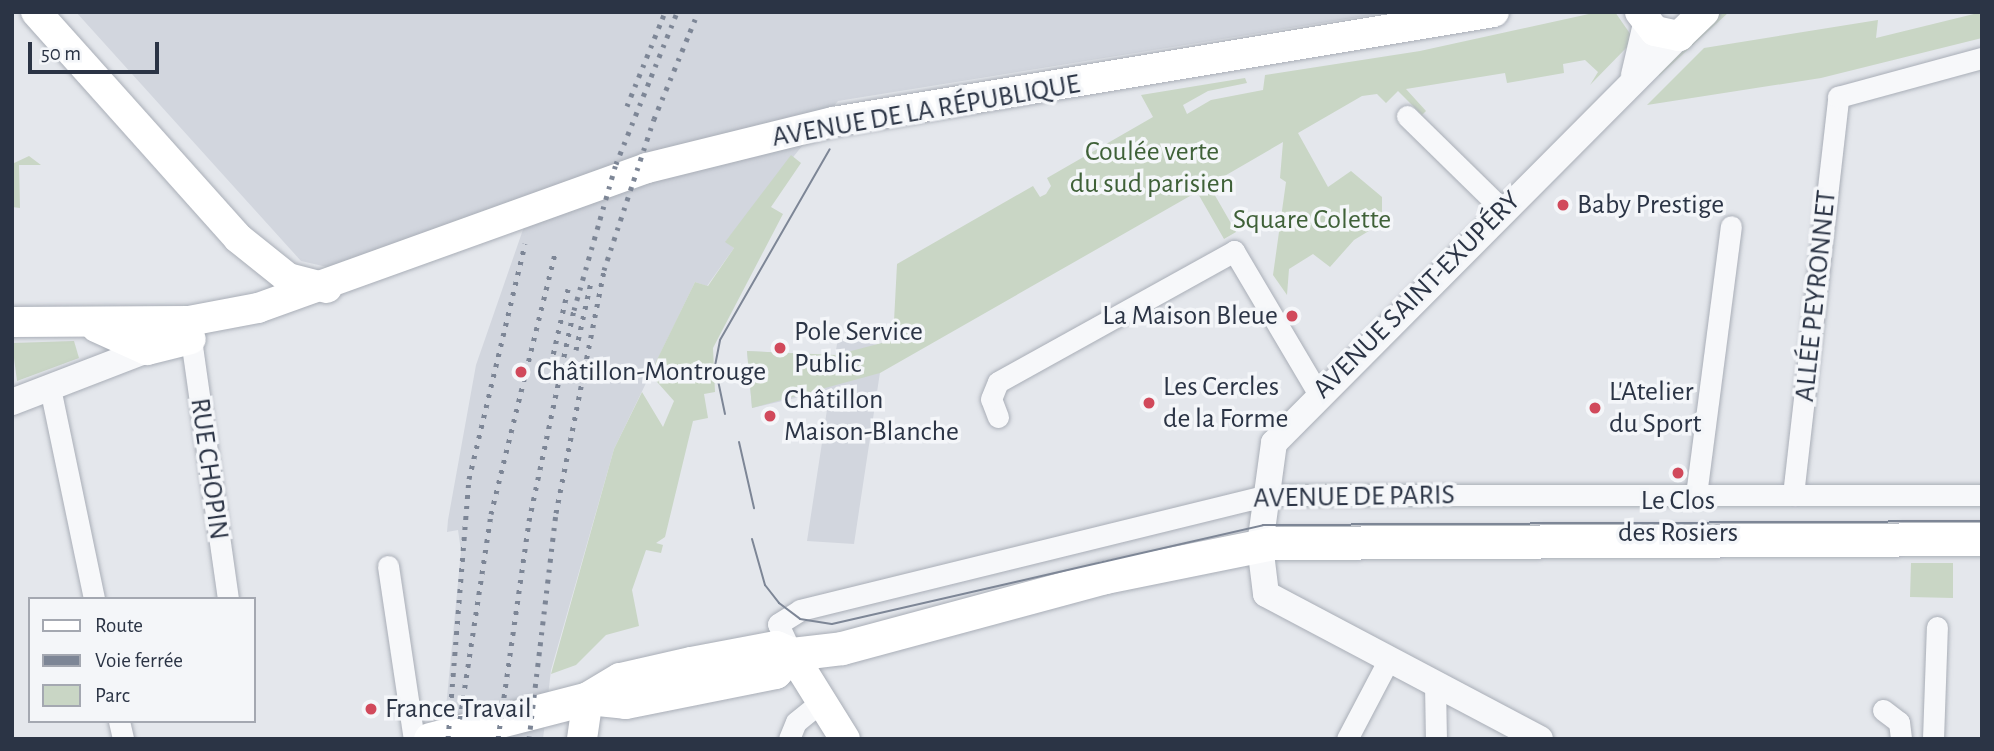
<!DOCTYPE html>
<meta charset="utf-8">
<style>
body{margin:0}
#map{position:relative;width:1994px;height:751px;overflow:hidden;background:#e4e7ec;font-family:"Alegreya Sans",sans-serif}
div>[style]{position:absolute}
.built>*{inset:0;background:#d2d6de}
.green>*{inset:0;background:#c9d6c5}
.roads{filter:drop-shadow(0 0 2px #a9aeb7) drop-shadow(0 0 2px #a9aeb7)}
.minor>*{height:21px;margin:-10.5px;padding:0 10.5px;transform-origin:10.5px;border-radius:10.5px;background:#f7f8fa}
.tertiary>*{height:26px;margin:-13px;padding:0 13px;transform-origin:13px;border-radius:13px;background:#f7f8fa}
.secondary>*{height:30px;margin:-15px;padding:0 15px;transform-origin:15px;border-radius:15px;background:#fff}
.primary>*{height:33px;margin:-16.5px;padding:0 16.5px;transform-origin:16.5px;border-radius:16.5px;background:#fff}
.tram>*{height:2px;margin:-1px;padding:0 1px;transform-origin:1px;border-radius:1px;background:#7d8696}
.rail>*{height:5px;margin-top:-2.5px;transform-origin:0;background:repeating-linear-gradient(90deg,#7d8696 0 3.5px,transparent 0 10.5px)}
.dots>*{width:19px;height:19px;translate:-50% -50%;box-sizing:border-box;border:4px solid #f4f6f9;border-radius:50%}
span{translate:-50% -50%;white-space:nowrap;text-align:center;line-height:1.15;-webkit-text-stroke:7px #f4f6f9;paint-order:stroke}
.street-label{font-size:28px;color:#2b3445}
.park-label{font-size:28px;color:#3f6138}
.poi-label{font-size:28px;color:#2b3445}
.left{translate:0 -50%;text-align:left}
.right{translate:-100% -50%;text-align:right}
.frame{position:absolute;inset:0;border:14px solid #2b3445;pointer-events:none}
.legend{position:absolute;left:28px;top:597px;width:228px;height:126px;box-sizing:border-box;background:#f4f6f9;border:2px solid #a4a8b1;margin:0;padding:9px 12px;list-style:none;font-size:21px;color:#2b3445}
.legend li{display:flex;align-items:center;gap:14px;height:35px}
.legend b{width:35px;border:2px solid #a4a8b1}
.scale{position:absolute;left:28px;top:42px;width:131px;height:32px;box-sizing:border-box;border:4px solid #2b3445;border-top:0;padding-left:9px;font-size:21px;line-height:24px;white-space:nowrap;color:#2b3445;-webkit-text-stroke:5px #f4f6f9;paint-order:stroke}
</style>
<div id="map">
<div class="built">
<div style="clip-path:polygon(76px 12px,1390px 12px,838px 101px,726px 241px,734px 248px,707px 286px,695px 282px,614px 449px,551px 670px,543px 739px,443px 739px,461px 551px,458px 530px,447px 532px,448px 520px,476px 365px,535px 195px,340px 270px,301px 261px)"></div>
<div style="clip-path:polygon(838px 338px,884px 346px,854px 544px,807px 541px,830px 390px,752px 408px,747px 351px,835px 356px)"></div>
</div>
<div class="green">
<div style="clip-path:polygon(1598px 12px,1615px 12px,1631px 35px,1629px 45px,1590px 85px,1598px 72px,1585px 60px,1563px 64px,1564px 73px,1507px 83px,1505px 73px,1406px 89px,1426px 111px,1422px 115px,1398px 91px,1386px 103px,1377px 94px,1362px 96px,1298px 133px,1328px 187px,1351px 171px,1382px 197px,1382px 223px,1354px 240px,1330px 267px,1313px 254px,1289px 269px,1287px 295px,1273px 275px,1286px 182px,1280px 178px,1283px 142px,1209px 185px,1236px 232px,1224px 239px,1197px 192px,880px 373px,752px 408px,747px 351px,836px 355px,893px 340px,897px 264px,1033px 186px,1040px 197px,1046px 194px,1051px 186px,1047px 178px,1153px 117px,1141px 95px,1245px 78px,1247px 83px,1208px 91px,1183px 105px,1187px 114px,1211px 100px,1263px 90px,1265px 75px,1420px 51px)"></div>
<div style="clip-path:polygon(1719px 12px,1729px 12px,1659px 76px,1658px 73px)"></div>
<div style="clip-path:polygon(1982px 12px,1982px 38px,1821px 78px,1647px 105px,1704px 48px,1878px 20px,1876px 38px)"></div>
<div style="clip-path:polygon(791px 155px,801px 163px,771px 207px,783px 214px,713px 348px,715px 392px,704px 394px,708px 418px,693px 421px,665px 537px,656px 543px,663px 545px,661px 553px,646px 550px,632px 590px,639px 626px,606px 635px,576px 665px,551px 674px,614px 449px,642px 392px,663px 427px,674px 401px,650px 374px,695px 282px,708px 286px,734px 248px,725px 242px)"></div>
<div style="clip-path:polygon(29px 156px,41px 165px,19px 165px,20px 208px,12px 207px,12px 164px)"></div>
<div style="clip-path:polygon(74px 341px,79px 358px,17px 381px,12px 343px)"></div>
<div style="clip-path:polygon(1911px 563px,1953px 563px,1953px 598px,1910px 597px)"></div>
</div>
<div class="roads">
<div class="minor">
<div style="left:1407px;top:116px;width:133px;rotate:44.4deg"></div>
<div style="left:191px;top:339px;width:263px;rotate:81.9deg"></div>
<div style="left:50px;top:388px;width:216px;rotate:78.2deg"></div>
<div style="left:998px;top:417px;width:19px;rotate:-111deg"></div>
<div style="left:991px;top:399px;width:18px;rotate:-68deg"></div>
<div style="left:998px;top:382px;width:270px;rotate:-29deg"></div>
<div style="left:1234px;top:251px;width:165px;rotate:59.4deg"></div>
<div style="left:1696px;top:495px;width:271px;rotate:-82.6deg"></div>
<div style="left:1793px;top:495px;width:401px;rotate:-83.5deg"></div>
<div style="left:1838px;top:97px;width:149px;rotate:-15.2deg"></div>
<div style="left:388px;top:566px;width:175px;rotate:81.5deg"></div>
<div style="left:792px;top:654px;width:33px;rotate:-115deg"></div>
<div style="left:778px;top:624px;width:26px;rotate:-32deg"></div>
<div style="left:800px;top:610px;width:481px;rotate:-13.8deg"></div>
<div style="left:1267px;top:495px;width:715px"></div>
<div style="left:1435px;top:684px;width:55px;rotate:89deg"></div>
<div style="left:1883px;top:710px;width:20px;rotate:37deg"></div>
<div style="left:1899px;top:722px;width:17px;rotate:83deg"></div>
<div style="left:119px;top:721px;width:18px;rotate:77deg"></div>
<div style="left:789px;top:739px;width:18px;rotate:-68deg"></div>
<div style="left:796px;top:722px;width:32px;rotate:-39deg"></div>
<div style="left:1347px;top:739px;width:88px;rotate:-62.3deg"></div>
<div style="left:1933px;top:739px;width:112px;rotate:-88deg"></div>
</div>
<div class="tertiary">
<div style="left:1634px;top:75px;width:52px;rotate:-76.8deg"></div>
<div style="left:12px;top:402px;width:145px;rotate:-21.1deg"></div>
<div style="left:1540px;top:739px;width:310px;rotate:-152.1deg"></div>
<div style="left:1266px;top:594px;width:49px;rotate:-97deg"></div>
<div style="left:1260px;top:545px;width:103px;rotate:-82.2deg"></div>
<div style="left:1274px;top:443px;width:574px;rotate:-45.14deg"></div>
</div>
<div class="secondary">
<div style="left:36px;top:12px;width:303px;rotate:48.2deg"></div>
<div style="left:238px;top:238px;width:64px;rotate:38.7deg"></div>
<div style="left:288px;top:278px;width:40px;rotate:14.4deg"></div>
<div style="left:1640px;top:12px;width:24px;rotate:52deg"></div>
<div style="left:1655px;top:31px;width:25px;rotate:12deg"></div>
<div style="left:1679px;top:36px;width:35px;rotate:-44deg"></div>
<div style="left:12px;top:322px;width:177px;rotate:-0.3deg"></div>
<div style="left:189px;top:321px;width:70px;rotate:-10.7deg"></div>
<div style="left:258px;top:308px;width:413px;rotate:-19.8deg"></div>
<div style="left:647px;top:168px;width:192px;rotate:-13.9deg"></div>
<div style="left:833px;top:122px;width:670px;rotate:-9.45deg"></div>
<div style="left:96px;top:327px;width:56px;rotate:24.3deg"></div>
<div style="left:147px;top:350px;width:45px;rotate:-14deg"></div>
<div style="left:792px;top:654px;width:100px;rotate:58.1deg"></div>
<div style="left:582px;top:739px;width:41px;rotate:-81.7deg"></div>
</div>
<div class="primary">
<div style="left:588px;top:698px;width:37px;rotate:-31deg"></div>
<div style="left:620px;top:679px;width:73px;rotate:-12.7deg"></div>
<div style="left:691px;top:663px;width:86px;rotate:-10.7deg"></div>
<div style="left:776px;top:647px;width:17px;rotate:24deg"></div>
<div style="left:792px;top:654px;width:50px;rotate:-6.8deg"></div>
<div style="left:842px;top:648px;width:272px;rotate:-15.1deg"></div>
<div style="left:1105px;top:577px;width:171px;rotate:-11.4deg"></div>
<div style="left:1273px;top:543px;width:709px;rotate:-0.32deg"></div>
<div style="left:430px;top:739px;width:163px;rotate:-14.5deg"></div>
<div style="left:588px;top:698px;width:37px;rotate:6deg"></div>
<div style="left:625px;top:702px;width:153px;rotate:-11.3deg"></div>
<div style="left:775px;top:672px;width:25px;rotate:-47deg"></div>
</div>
</div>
<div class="tram">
<div style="left:725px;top:414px;width:49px;rotate:-101.8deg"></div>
<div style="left:715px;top:366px;width:26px;rotate:-79deg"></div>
<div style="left:720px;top:340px;width:220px;rotate:-60.1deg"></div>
<div style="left:739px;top:442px;width:68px;rotate:77.2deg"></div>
<div style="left:752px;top:539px;width:48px;rotate:74.2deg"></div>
<div style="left:765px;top:585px;width:23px;rotate:52deg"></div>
<div style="left:779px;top:603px;width:26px;rotate:37deg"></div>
<div style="left:800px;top:619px;width:32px;rotate:9deg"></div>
<div style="left:832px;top:624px;width:442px;rotate:-12.9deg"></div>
<div style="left:1263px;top:525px;width:719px;rotate:-0.32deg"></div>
</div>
<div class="rail">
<div style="left:627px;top:106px;width:101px;rotate:-68deg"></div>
<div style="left:576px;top:350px;width:70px;rotate:-77.6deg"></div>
<div style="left:551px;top:364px;width:77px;rotate:-77.2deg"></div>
<div style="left:460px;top:719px;width:207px;rotate:-81.4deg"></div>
<div style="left:491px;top:514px;width:269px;rotate:-76.2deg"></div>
<div style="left:448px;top:739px;width:261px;rotate:-85.4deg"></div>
<div style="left:469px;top:479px;width:242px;rotate:-76.6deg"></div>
<div style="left:498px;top:739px;width:220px;rotate:-81.9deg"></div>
<div style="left:529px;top:521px;width:216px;rotate:-78deg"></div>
<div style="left:574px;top:310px;width:152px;rotate:-74deg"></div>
<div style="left:616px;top:164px;width:164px;rotate:-68.1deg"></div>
<div style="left:529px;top:739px;width:228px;rotate:-83.2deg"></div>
<div style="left:556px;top:513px;width:248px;rotate:-78.8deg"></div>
<div style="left:604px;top:270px;width:159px;rotate:-71.7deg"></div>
<div style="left:654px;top:119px;width:116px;rotate:-67.6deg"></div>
</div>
<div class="dots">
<div style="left:1563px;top:205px;background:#d1495b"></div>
<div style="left:1292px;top:316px;background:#d1495b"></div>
<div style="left:780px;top:348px;background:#d1495b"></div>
<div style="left:521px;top:372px;background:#d1495b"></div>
<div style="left:1149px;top:403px;background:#d1495b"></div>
<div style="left:1595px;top:408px;background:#d1495b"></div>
<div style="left:770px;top:416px;background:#d1495b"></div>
<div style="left:1678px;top:473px;background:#d1495b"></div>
<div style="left:371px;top:709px;background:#d1495b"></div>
</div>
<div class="street-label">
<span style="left:926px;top:111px;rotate:-10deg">AVENUE DE LA RÉPUBLIQUE</span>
<span style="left:1417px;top:295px;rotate:-45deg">AVENUE SAINT-EXUPÉRY</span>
<span style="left:1816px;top:296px;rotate:-84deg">ALLÉE PEYRONNET</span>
<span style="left:209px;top:469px;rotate:82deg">RUE CHOPIN</span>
<span style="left:1354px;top:497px;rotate:-1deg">AVENUE DE PARIS</span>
</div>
<div class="park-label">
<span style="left:1152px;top:168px">Coulée verte<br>du sud parisien</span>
<span style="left:1312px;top:220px">Square Colette</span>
</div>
<div class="poi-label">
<span class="left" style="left:1577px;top:205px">Baby Prestige</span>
<span class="right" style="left:1278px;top:316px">La Maison Bleue</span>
<span class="left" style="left:794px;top:348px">Pole Service<br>Public</span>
<span class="left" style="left:537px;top:372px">Châtillon-Montrouge</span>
<span class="left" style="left:1163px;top:403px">Les Cercles<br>de la Forme</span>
<span class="left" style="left:1609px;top:408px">L'Atelier<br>du Sport</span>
<span class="left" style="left:784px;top:416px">Châtillon<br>Maison-Blanche</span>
<span style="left:1678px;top:517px">Le Clos<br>des Rosiers</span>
<span class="left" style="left:385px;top:709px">France Travail</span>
</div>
<div class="frame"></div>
<ul class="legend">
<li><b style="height:9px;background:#fff"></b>Route</li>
<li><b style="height:9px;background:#7d8696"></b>Voie ferrée</li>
<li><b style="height:19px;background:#c9d6c5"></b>Parc</li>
</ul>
<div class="scale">50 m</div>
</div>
